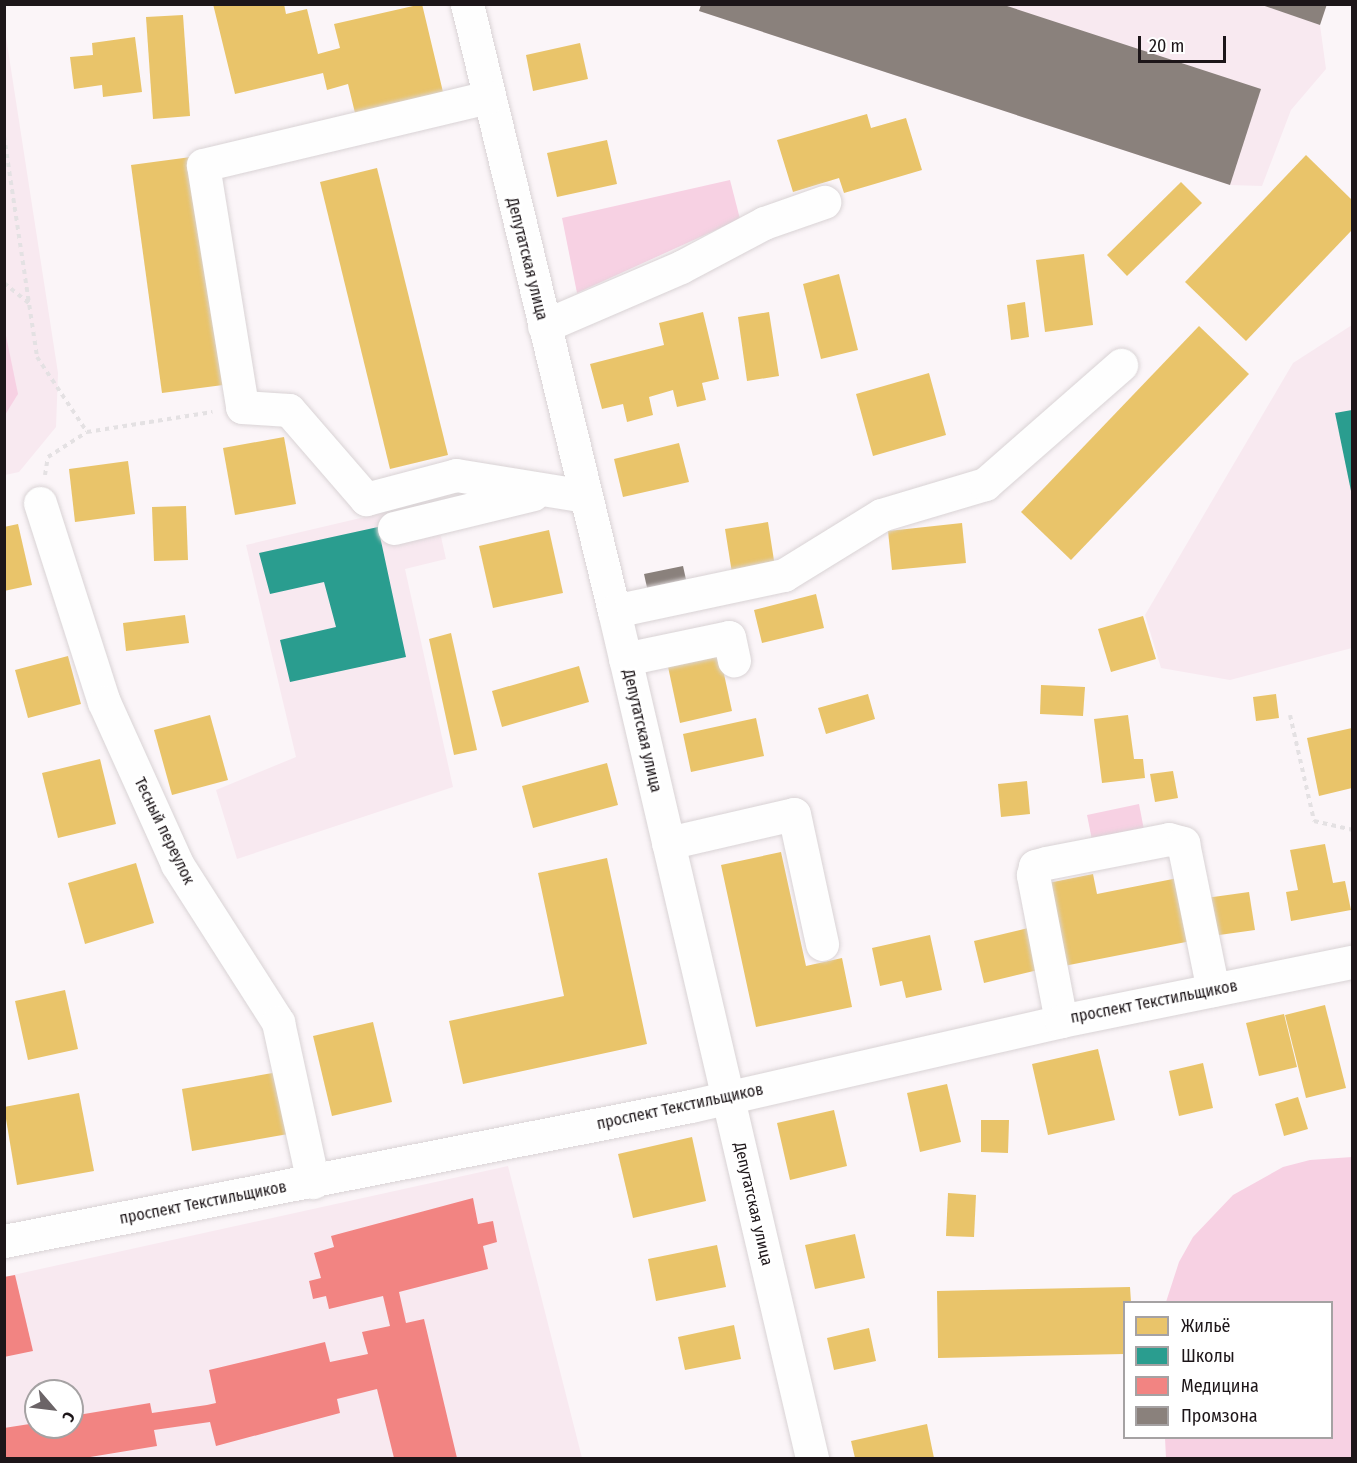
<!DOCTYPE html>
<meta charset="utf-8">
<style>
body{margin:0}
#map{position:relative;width:1357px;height:1463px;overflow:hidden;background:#fbf5f8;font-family:"Fira Sans Condensed",sans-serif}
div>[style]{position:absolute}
.built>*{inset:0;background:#f8e9f0}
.green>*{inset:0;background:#f7d1e3}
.homes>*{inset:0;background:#e9c46a}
.schools>*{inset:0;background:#2a9d8f}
.health>*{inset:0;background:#f28482}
.industry>*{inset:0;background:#8a817c}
.path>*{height:4px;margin-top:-2px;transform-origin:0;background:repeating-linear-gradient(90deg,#e4e1e3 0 4.5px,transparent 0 9px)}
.roads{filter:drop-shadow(0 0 2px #d9d3d5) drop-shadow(0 0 2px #d9d3d5)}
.minor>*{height:33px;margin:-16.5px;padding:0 16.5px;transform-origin:16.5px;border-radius:16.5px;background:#fefefe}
span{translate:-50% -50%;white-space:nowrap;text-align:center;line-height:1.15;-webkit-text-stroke:6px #fff;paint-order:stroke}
.street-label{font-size:16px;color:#1d1619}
.frame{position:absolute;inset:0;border:6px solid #1d1619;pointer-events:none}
.legend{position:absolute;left:1123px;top:1301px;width:210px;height:138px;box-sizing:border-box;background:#fff;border:2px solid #a5a2a3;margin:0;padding:8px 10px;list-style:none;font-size:18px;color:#1d1619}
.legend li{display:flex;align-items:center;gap:12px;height:30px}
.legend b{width:30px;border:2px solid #a5a2a3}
.north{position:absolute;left:24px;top:1379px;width:60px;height:60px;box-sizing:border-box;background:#fff;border:2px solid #a5a2a3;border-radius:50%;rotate:118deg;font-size:16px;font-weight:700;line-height:24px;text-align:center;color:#1d1619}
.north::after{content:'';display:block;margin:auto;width:21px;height:27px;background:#6b6467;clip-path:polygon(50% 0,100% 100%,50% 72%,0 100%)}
.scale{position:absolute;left:1138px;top:36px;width:88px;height:27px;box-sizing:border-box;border:3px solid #1d1619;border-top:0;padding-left:8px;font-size:18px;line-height:21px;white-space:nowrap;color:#1d1619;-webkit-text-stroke:4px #fff;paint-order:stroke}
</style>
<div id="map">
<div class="built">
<div style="clip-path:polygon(701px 4px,1327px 5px,1320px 25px,1326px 69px,1291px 110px,1262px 186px,1230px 185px,699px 11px)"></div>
<div style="clip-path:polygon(4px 24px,58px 373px,56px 427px,19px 472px,5px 475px)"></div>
<div style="clip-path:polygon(1352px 325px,1352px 648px,1230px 680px,1161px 668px,1145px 615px,1293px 363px)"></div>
<div style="clip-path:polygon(433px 501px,446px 559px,405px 569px,453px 787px,237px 859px,216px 790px,296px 757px,246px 545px)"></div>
<div style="clip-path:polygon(evenodd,508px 1166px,582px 1458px,5px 1458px,4px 1277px,508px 1166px,36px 1391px,72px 1391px,72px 1427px,36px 1427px,36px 1391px)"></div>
</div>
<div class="green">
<div style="clip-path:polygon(730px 180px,740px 219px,577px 293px,562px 218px)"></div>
<div style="clip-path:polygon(5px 331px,18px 394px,5px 415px,4px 415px)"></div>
<div style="clip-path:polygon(1139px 804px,1144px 830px,1092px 840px,1087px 815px)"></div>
<div style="clip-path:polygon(1352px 1157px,1352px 1458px,1166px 1458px,1165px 1438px,1332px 1438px,1332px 1302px,1166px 1302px,1179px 1262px,1193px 1237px,1233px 1195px,1283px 1167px,1310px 1160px)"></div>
</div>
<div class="homes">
<div style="clip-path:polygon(213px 4px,284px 4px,286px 14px,307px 9px,318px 54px,340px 48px,334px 24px,422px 4px,443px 92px,355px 113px,348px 84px,327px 90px,323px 73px,235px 94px)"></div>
<div style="clip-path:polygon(183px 15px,190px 116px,153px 119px,146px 17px)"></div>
<div style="clip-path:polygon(135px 37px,142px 92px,103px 97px,102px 85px,74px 89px,70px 57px,93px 55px,92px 43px)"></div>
<div style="clip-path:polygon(580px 43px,588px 79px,533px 91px,526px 55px)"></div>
<div style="clip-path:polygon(867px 114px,871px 128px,906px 118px,922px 170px,844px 193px,839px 178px,793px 192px,777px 140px)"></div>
<div style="clip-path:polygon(607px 140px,617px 184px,557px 197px,547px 153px)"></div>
<div style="clip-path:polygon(1306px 155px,1352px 200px,1352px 230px,1246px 341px,1185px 282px)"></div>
<div style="clip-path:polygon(191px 157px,223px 385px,162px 393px,131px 165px)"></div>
<div style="clip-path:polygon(377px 168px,448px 455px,390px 469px,320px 182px)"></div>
<div style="clip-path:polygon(1181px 182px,1202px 203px,1127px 276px,1107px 255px)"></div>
<div style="clip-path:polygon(1084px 254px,1093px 325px,1045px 332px,1036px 260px)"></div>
<div style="clip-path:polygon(839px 274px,858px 350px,821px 359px,803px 284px)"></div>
<div style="clip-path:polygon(1025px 302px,1029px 337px,1011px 340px,1007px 305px)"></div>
<div style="clip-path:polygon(703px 312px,719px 379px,702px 383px,706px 400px,677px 407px,673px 390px,649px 397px,653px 415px,627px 422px,623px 404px,602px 409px,590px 364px,664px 345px,659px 323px)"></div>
<div style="clip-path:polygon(769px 312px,779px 376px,747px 381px,738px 317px)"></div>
<div style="clip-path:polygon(1199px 326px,1249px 374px,1071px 560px,1021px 512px)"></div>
<div style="clip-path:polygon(929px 373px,946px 435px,873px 456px,856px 394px)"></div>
<div style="clip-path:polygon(284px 437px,296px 504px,235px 515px,223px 448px)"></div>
<div style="clip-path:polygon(679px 443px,689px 482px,623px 497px,614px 459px)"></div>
<div style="clip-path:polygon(128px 461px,135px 514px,75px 522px,69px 469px)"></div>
<div style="clip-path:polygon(186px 506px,188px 560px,154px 561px,152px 507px)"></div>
<div style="clip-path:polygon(768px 522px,775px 567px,732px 573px,725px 529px)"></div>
<div style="clip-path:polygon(962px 523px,966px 563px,892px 570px,888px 531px)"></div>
<div style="clip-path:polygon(18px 524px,32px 585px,4px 591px,4px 527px)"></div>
<div style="clip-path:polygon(549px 530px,563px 593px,493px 608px,479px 546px)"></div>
<div style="clip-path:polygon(816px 594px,824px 628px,762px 643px,754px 610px)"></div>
<div style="clip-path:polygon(185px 615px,189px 643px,126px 651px,123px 623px)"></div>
<div style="clip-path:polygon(1143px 616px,1156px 659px,1111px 672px,1098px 629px)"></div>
<div style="clip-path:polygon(451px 633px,477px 750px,454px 755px,429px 639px)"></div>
<div style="clip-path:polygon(719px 651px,732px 711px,680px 723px,667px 662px)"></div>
<div style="clip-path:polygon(68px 656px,81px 704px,28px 718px,15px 670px)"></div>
<div style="clip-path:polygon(579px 666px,589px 702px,502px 727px,492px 691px)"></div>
<div style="clip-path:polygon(1041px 685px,1085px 687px,1083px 716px,1040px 714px)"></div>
<div style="clip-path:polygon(868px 694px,875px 719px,826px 734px,818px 708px)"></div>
<div style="clip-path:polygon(1276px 694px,1279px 718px,1256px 721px,1253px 697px)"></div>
<div style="clip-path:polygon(210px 715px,228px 780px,172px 795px,154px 730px)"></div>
<div style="clip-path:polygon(1128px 715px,1134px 759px,1143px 759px,1145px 778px,1102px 783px,1094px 719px)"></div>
<div style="clip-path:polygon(756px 718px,764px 756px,691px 772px,683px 734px)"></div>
<div style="clip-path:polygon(1352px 728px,1352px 788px,1319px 796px,1307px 738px)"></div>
<div style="clip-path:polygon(100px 759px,116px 824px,58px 838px,42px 773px)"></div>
<div style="clip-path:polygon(607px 763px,618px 805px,533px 828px,522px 786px)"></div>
<div style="clip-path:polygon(1173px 771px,1178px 798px,1155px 802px,1150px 774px)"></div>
<div style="clip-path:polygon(1027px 781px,1030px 814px,1001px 817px,998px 784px)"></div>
<div style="clip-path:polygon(1325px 844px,1333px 883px,1345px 881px,1351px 910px,1291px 921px,1286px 892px,1298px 890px,1290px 850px)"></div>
<div style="clip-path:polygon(781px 852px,806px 966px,842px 958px,852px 1007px,756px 1027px,721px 865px)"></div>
<div style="clip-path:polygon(607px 858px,647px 1044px,463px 1084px,449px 1021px,564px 996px,538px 873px)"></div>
<div style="clip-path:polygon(136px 863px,154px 923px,85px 944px,68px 883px)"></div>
<div style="clip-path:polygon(1093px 874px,1097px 894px,1178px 878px,1191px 941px,1064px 966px,1048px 883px)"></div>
<div style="clip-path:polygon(1249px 892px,1255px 930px,1212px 936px,1206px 898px)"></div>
<div style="clip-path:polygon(1028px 928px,1038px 970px,984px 983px,974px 941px)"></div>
<div style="clip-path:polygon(930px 935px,942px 990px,906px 998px,902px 981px,880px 986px,872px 948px)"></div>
<div style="clip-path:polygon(65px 990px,78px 1049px,28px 1060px,15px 1001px)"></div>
<div style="clip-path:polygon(1325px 1005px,1346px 1088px,1306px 1098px,1285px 1015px)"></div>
<div style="clip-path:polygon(1284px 1014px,1297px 1067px,1259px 1076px,1246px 1023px)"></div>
<div style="clip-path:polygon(373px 1022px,392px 1102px,332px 1116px,313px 1036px)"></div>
<div style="clip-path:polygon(1098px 1049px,1115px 1120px,1048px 1135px,1032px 1064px)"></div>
<div style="clip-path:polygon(1203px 1063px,1213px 1108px,1179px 1116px,1169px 1071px)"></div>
<div style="clip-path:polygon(278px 1072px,288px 1134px,192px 1151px,182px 1089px)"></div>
<div style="clip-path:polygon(947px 1084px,961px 1142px,920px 1152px,907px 1093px)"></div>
<div style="clip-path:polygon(79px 1093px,94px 1171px,17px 1185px,4px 1107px)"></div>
<div style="clip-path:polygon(1298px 1097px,1308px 1129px,1284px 1136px,1275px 1104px)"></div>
<div style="clip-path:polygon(834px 1110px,847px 1166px,790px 1180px,777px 1123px)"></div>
<div style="clip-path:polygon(981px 1120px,1009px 1120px,1008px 1153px,981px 1152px)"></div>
<div style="clip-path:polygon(692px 1137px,706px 1201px,633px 1218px,618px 1154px)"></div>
<div style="clip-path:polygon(948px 1193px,976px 1195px,974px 1237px,946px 1236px)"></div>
<div style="clip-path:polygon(855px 1234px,865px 1278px,815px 1289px,805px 1245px)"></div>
<div style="clip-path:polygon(717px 1245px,726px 1287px,656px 1301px,648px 1259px)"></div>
<div style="clip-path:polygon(1130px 1287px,1131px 1302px,1124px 1302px,1124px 1354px,938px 1358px,937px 1291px)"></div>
<div style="clip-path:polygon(734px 1325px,741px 1359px,685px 1370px,678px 1337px)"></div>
<div style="clip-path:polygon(869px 1328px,876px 1361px,834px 1370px,827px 1338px)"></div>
<div style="clip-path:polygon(927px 1424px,934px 1458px,855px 1458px,851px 1441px)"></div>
</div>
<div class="schools">
<div style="clip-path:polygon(1352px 410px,1352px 491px,1351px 491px,1335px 413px)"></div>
<div style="clip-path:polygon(378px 527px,406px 657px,290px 682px,280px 640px,336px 627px,324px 582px,270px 594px,259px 553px)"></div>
</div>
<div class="health">
<div style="clip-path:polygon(473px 1198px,478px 1224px,493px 1221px,497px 1242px,483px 1246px,488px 1269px,399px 1292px,406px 1323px,424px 1319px,457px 1458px,394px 1458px,377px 1389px,337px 1399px,340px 1413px,216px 1446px,210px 1422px,154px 1430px,157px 1446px,84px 1458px,4px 1458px,4px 1428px,36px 1423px,36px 1427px,72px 1427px,72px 1416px,150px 1403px,152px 1413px,207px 1405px,216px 1403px,209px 1370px,325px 1342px,330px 1362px,368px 1354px,362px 1332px,390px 1326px,383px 1296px,329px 1309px,326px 1296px,313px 1299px,309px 1281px,321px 1278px,314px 1253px,334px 1247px,331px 1236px)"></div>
<div style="clip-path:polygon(15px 1275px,33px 1351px,4px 1357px,4px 1277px)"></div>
</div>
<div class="industry">
<div style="clip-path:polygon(1259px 4px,1327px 4px,1320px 25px)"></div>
<div style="clip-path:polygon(701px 5px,1004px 5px,1261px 89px,1230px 185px,699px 11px)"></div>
<div style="clip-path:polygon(683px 566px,687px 584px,648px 592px,644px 574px)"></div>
</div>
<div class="path">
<div style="left:4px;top:136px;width:223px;rotate:81.5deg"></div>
<div style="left:37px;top:357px;width:90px;rotate:56.3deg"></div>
<div style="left:4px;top:283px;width:32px;rotate:39deg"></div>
<div style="left:45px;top:475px;width:18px;rotate:-81deg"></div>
<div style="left:48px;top:457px;width:46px;rotate:-32.7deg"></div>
<div style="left:87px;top:432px;width:127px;rotate:-9.1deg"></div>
<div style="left:1290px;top:715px;width:109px;rotate:77.2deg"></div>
<div style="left:1314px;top:821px;width:39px;rotate:13deg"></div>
</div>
<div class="roads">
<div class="minor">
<div style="left:467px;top:4px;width:625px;rotate:76.39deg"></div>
<div style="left:614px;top:611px;width:870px;rotate:76.84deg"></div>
<div style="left:488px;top:97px;width:293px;rotate:166.6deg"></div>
<div style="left:203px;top:165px;width:245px;rotate:80.8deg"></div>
<div style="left:242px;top:407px;width:47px;rotate:3.7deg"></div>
<div style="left:289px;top:410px;width:118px;rotate:49.1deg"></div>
<div style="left:366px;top:499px;width:93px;rotate:-14.9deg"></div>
<div style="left:456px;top:475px;width:131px;rotate:9.2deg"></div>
<div style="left:544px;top:326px;width:149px;rotate:-23.3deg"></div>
<div style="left:681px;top:267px;width:94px;rotate:-27.9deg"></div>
<div style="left:764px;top:223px;width:64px;rotate:-19.3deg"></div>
<div style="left:40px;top:503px;width:209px;rotate:72.2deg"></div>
<div style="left:104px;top:702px;width:178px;rotate:65.7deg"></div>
<div style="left:177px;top:864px;width:188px;rotate:57.4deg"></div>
<div style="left:278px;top:1022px;width:164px;rotate:77.7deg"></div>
<div style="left:394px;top:528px;width:143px;rotate:-13.7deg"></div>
<div style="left:614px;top:611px;width:174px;rotate:-12deg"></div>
<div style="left:784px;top:575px;width:114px;rotate:-31.7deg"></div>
<div style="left:881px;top:515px;width:109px;rotate:-16.6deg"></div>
<div style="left:985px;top:484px;width:181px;rotate:-41.2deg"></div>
<div style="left:625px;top:659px;width:106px;rotate:-11.9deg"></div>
<div style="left:729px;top:637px;width:24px;rotate:78deg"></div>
<div style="left:668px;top:843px;width:129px;rotate:-13deg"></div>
<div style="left:794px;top:814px;width:133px;rotate:77.8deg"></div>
<div style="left:1061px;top:1021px;width:149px;rotate:-100.9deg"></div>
<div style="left:1033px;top:875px;width:9px;rotate:-77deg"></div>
<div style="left:1035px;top:866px;width:11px;rotate:-15deg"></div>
<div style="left:1046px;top:863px;width:125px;rotate:-11deg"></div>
<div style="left:1169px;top:839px;width:15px;rotate:16deg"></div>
<div style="left:1183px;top:843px;width:150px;rotate:78.5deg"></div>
<div style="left:4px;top:1241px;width:700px;rotate:-11.12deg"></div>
<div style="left:691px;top:1106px;width:380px;rotate:-12.9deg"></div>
<div style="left:1061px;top:1021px;width:297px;rotate:-11.5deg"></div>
</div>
</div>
<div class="street-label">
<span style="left:527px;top:259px;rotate:76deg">Депутатская улица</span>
<span style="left:642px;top:731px;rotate:77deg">Депутатская улица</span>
<span style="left:164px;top:831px;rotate:64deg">Тесный переулок</span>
<span style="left:1154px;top:1002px;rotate:-11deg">проспект Текстильщиков</span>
<span style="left:680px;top:1107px;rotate:-12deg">проспект Текстильщиков</span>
<span style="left:203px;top:1203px;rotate:-11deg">проспект Текстильщиков</span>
<span style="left:753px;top:1204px;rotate:77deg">Депутатская улица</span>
</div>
<div class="frame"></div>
<ul class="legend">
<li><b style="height:16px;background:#e9c46a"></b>Жильё</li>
<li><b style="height:16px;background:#2a9d8f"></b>Школы</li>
<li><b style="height:16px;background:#f28482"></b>Медицина</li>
<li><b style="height:16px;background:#8a817c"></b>Промзона</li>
</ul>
<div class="north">С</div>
<div class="scale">20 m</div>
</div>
